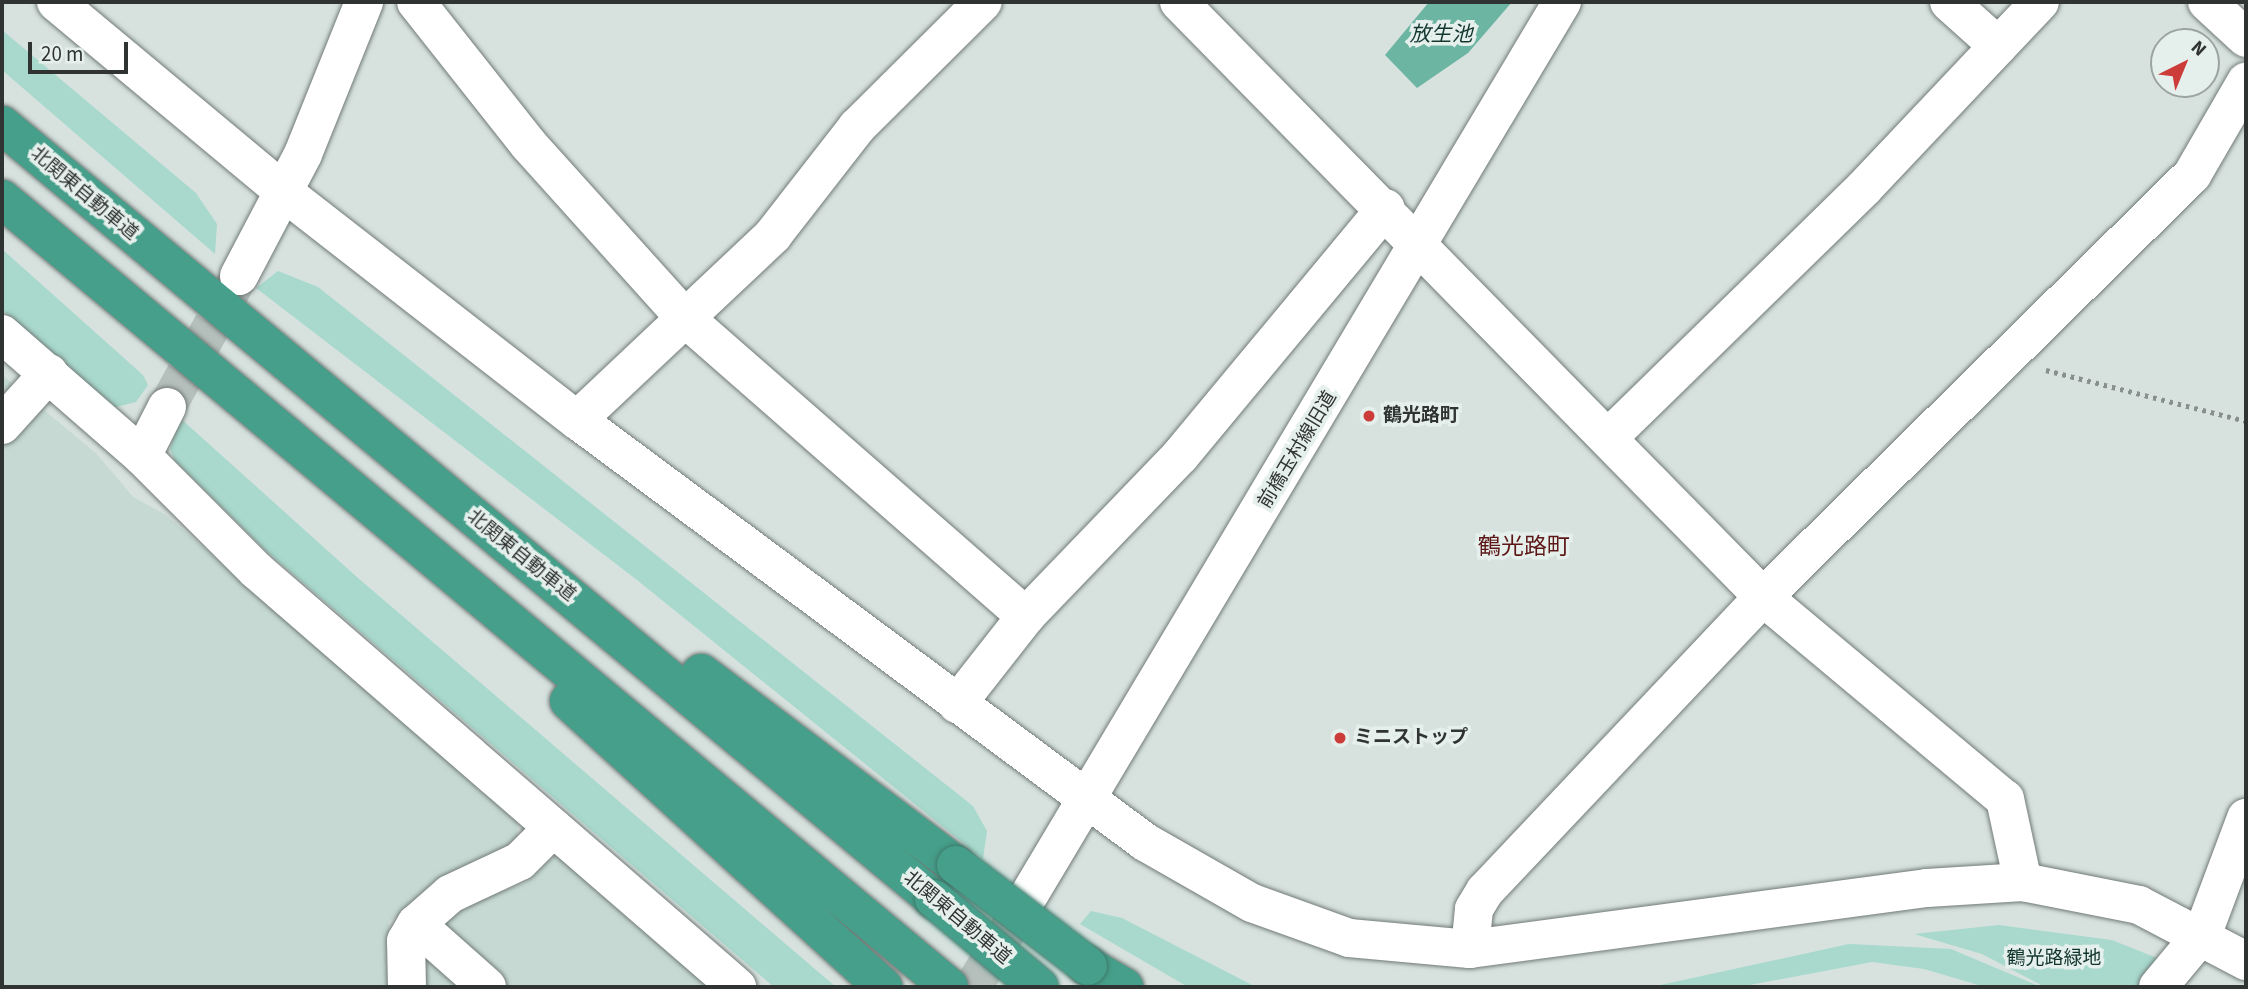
<!DOCTYPE html>
<meta charset="utf-8">
<style>
body{margin:0}
#map{position:relative;width:2248px;height:989px;overflow:hidden;background:#d7e2df;font-family:"Source Sans 3","Noto Sans JP",sans-serif}
div>[style]{position:absolute}
.built>*{inset:0;background:#c6d9d3}
.green>*{inset:0;background:#a8d9cc}
.water>*{inset:0;background:#6bb5a2}
.minor-tunnel>*{height:38px;margin-top:-19px;transform-origin:0;background:repeating-linear-gradient(90deg,#b5bfbc 0 38px,transparent 0 57px)}
.path>*{height:4.5px;margin-top:-2.25px;transform-origin:0;background:repeating-linear-gradient(90deg,#88908e 0 3.5px,transparent 0 8.5px)}
.roads{filter:drop-shadow(0 0 2px #717a77) drop-shadow(0 0 2px #717a77)}
.minor>*{height:38px;margin:-19px;padding:0 19px;transform-origin:19px;border-radius:19px;background:#fff}
.highway>*{height:38px;margin:-19px;padding:0 19px;transform-origin:19px;border-radius:19px;background:#469f8a}
.bridges{filter:drop-shadow(0 0 2px #3e796b) drop-shadow(0 0 2px #3e796b)}
.highway-bridge>*{height:38px;margin:-19px;padding:0 19px;transform-origin:19px;border-radius:19px;background:#469f8a}
.dots>*{width:19px;height:19px;translate:-50% -50%;box-sizing:border-box;border:4px solid #e5efec;border-radius:50%}
span{translate:-50% -50%;white-space:nowrap;text-align:center;line-height:1.15;-webkit-text-stroke:7px #e5efec;paint-order:stroke}
.street-label{font-size:19px;color:#2f3332}
.poi-label{font-size:19px;color:#2f3332;font-weight:700}
.left{translate:0 -50%;text-align:left}
.park-label{font-size:19px;color:#0f332b}
.water-label{font-size:21px;color:#13372f;font-style:italic}
.quarter-label{font-size:23px;color:#5c1716}
.frame{position:absolute;inset:0;border:4px solid #2f3332;pointer-events:none}
.north{position:absolute;left:2150px;top:28px;width:70px;height:70px;box-sizing:border-box;background:#e5efec;border:2px solid #9ca4a2;border-radius:50%;rotate:43deg;font-size:19px;font-weight:700;line-height:28px;text-align:center;color:#2f3332}
.north::after{content:'';display:block;margin:auto;width:24px;height:32px;background:#cc3d3a;clip-path:polygon(50% 0,100% 100%,50% 72%,0 100%)}
.scale{position:absolute;left:28px;top:42px;width:100px;height:32px;box-sizing:border-box;border:4px solid #2f3332;border-top:0;padding-left:9px;font-size:21px;line-height:24px;white-space:nowrap;color:#2f3332;-webkit-text-stroke:5px #e5efec;paint-order:stroke}
</style>
<div id="map">
<div class="built">
<div style="clip-path:polygon(2px 375px,97px 454px,133px 497px,166px 515px,518px 821px,516px 846px,447px 877px,389px 922px,389px 987px,2px 987px)"></div>
<div style="clip-path:polygon(559px 852px,715px 987px,498px 987px,435px 932px,462px 906px,525px 883px)"></div>
<div style="clip-path:polygon(421px 945px,480px 987px,422px 987px)"></div>
</div>
<div class="green">
<div style="clip-path:polygon(2px 30px,196px 193px,217px 224px,215px 254px,2px 70px)"></div>
<div style="clip-path:polygon(2px 249px,143px 375px,148px 385px,136px 402px,112px 408px,2px 310px)"></div>
<div style="clip-path:polygon(278px 271px,318px 287px,973px 806px,987px 831px,983px 859px,637px 580px,256px 288px)"></div>
<div style="clip-path:polygon(180px 418px,358px 578px,836px 987px,774px 987px,265px 550px,175px 461px,170px 449px)"></div>
<div style="clip-path:polygon(1091px 911px,1122px 918px,1256px 987px,1188px 987px,1080px 924px)"></div>
<div style="clip-path:polygon(1999px 925px,2112px 940px,2162px 960px,2138px 987px,2045px 987px,1982px 954px,1914px 934px)"></div>
<div style="clip-path:polygon(1849px 944px,1951px 949px,2041px 987px,1985px 987px,1924px 969px,1872px 962px,1739px 987px,1651px 987px)"></div>
</div>
<div class="water">
<div style="clip-path:polygon(1429px 2px,1512px 2px,1468px 53px,1417px 88px,1385px 55px)"></div>
</div>
<div class="minor-tunnel">
<div style="left:167px;top:407px;width:145px;rotate:-61.1deg"></div>
<div style="left:973px;top:987px;width:108px;rotate:-58.7deg"></div>
</div>
<div class="path">
<div style="left:2046px;top:370px;width:206px;rotate:14.3deg"></div>
</div>
<div class="roads">
<div class="minor">
<div style="left:56px;top:2px;width:298px;rotate:39.8deg"></div>
<div style="left:285px;top:193px;width:370px;rotate:37.9deg"></div>
<div style="left:577px;top:420px;width:708px;rotate:36.61deg"></div>
<div style="left:1145px;top:842px;width:123px;rotate:29.7deg"></div>
<div style="left:1252px;top:903px;width:103px;rotate:19.8deg"></div>
<div style="left:1349px;top:938px;width:121px;rotate:5.2deg"></div>
<div style="left:1470px;top:949px;width:461px;rotate:-7.6deg"></div>
<div style="left:1927px;top:888px;width:96px;rotate:-3.6deg"></div>
<div style="left:2023px;top:882px;width:118px;rotate:11.2deg"></div>
<div style="left:2139px;top:905px;width:121px;rotate:27.6deg"></div>
<div style="left:416px;top:2px;width:182px;rotate:51.7deg"></div>
<div style="left:529px;top:145px;width:233px;rotate:48deg"></div>
<div style="left:685px;top:318px;width:453px;rotate:41.2deg"></div>
<div style="left:1179px;top:2px;width:834px;rotate:45.53deg"></div>
<div style="left:1763px;top:597px;width:315px;rotate:39.9deg"></div>
<div style="left:2005px;top:799px;width:85px;rotate:77.8deg"></div>
<div style="left:1949px;top:2px;width:66px;rotate:41.9deg"></div>
<div style="left:2207px;top:2px;width:53px;rotate:42.7deg"></div>
<div style="left:239px;top:276px;width:138px;rotate:-62.3deg"></div>
<div style="left:303px;top:154px;width:164px;rotate:-68.1deg"></div>
<div style="left:2px;top:334px;width:186px;rotate:41.1deg"></div>
<div style="left:142px;top:456px;width:161px;rotate:45deg"></div>
<div style="left:256px;top:570px;width:637px;rotate:40.92deg"></div>
<div style="left:577px;top:420px;width:270px;rotate:-43.3deg"></div>
<div style="left:773px;top:235px;width:137px;rotate:-52.1deg"></div>
<div style="left:857px;top:127px;width:177px;rotate:-44.8deg"></div>
<div style="left:2px;top:425px;width:70px;rotate:-47.9deg"></div>
<div style="left:1608px;top:438px;width:358px;rotate:-44.3deg"></div>
<div style="left:1864px;top:188px;width:256px;rotate:-46.6deg"></div>
<div style="left:142px;top:456px;width:55px;rotate:-63deg"></div>
<div style="left:957px;top:704px;width:112px;rotate:-51.9deg"></div>
<div style="left:1026px;top:616px;width:222px;rotate:-46.1deg"></div>
<div style="left:1180px;top:456px;width:322px;rotate:-50.3deg"></div>
<div style="left:1029px;top:895px;width:1040px;rotate:-59.17deg"></div>
<div style="left:416px;top:924px;width:95px;rotate:41.6deg"></div>
<div style="left:1470px;top:949px;width:40px;rotate:-84.3deg"></div>
<div style="left:1474px;top:909px;width:21px;rotate:-59deg"></div>
<div style="left:1485px;top:891px;width:405px;rotate:-46.6deg"></div>
<div style="left:1763px;top:597px;width:602px;rotate:-44.53deg"></div>
<div style="left:2192px;top:175px;width:108px;rotate:-59.9deg"></div>
<div style="left:407px;top:987px;width:46px;rotate:-91.2deg"></div>
<div style="left:406px;top:941px;width:20px;rotate:-60deg"></div>
<div style="left:416px;top:924px;width:45px;rotate:-41.4deg"></div>
<div style="left:450px;top:894px;width:77px;rotate:-25.2deg"></div>
<div style="left:520px;top:861px;width:47px;rotate:-45deg"></div>
<div style="left:2158px;top:987px;width:70px;rotate:-50.2deg"></div>
<div style="left:2203px;top:933px;width:123px;rotate:-69.5deg"></div>
</div>
<div class="highway">
<div style="left:2px;top:125px;width:1211px;rotate:39.71deg"></div>
<div style="left:2px;top:199px;width:1232px;rotate:39.76deg"></div>
<div style="left:701px;top:673px;width:319px;rotate:37deg"></div>
<div style="left:569px;top:701px;width:425px;rotate:42.3deg"></div>
<div style="left:1088px;top:966px;width:42px;rotate:30.3deg"></div>
</div>
</div>
<div class="bridges">
<div class="highway-bridge">
<div style="left:956px;top:865px;width:166px;rotate:37.4deg"></div>
<div style="left:934px;top:899px;width:137px;rotate:40deg"></div>
</div>
</div>
<div class="dots">
<div style="left:1369px;top:416px;background:#cc3d3a"></div>
<div style="left:1340px;top:738px;background:#cc3d3a"></div>
</div>
<div class="street-label">
<span style="left:84px;top:194px;rotate:40deg">北関東自動車道</span>
<span style="left:1298px;top:450px;rotate:-59deg">前橋玉村線旧道</span>
<span style="left:521px;top:556px;rotate:39deg">北関東自動車道</span>
<span style="left:957px;top:918px;rotate:40deg">北関東自動車道</span>
</div>
<div class="poi-label">
<span class="left" style="left:1383px;top:416px">鶴光路町</span>
<span class="left" style="left:1354px;top:738px">ミニストップ</span>
</div>
<div class="park-label">
<span style="left:2054px;top:959px">鶴光路緑地</span>
</div>
<div class="water-label">
<span style="left:1441px;top:34px">放生池</span>
</div>
<div class="quarter-label">
<span style="left:1524px;top:547px">鶴光路町</span>
</div>
<div class="frame"></div>
<div class="north">N</div>
<div class="scale">20 m</div>
</div>
